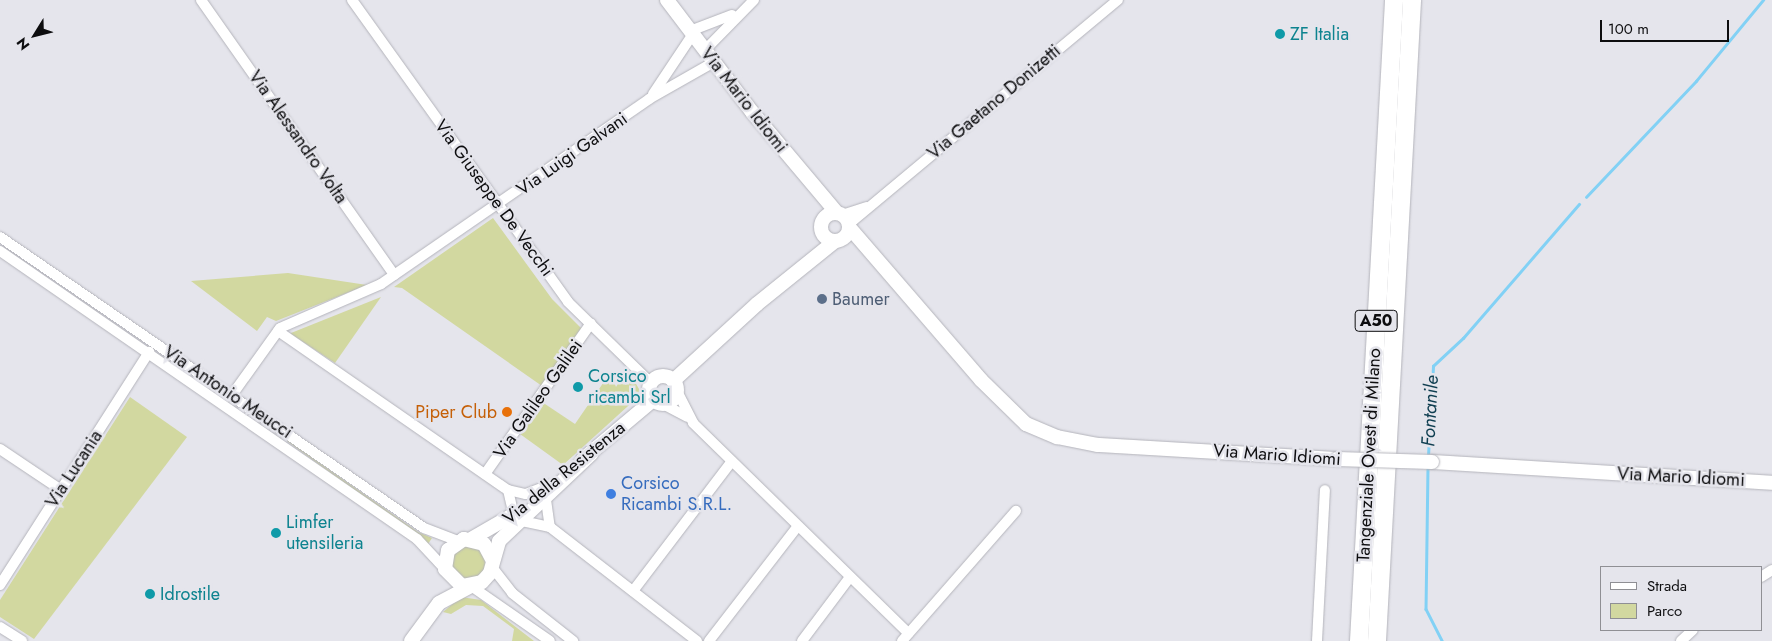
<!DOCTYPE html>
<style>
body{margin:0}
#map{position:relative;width:1772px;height:641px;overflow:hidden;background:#e5e5ec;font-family:Jost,sans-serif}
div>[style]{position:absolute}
.green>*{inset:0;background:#d2d8a0}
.round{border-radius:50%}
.stream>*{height:2.5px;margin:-1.25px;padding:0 1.25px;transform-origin:1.25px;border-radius:1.25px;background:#82d1f5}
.roads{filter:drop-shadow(0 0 1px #b4b4bb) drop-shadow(0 0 1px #b4b4bb)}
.street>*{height:10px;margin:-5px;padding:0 5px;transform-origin:5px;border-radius:5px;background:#fff}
.secondary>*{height:14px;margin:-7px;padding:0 7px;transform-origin:7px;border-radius:7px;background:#fff}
.secondary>.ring{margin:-7px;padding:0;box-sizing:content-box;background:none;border:14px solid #fff;border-radius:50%}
.highway>*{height:18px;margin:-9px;padding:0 9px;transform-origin:9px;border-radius:9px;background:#fff}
.bridges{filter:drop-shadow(0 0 1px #b4b4bb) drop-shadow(0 0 1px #b4b4bb)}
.secondary-bridge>*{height:14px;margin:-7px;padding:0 7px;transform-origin:7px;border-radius:7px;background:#fff}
.dots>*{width:14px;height:14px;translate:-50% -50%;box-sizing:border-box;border:2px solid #e5e5ec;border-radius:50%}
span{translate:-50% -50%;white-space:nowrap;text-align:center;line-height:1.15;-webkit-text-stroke:5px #e5e5ec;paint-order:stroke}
.shield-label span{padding:1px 4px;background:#e5e5ec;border:1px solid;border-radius:4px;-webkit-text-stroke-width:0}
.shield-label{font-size:16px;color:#0d0d0f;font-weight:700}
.culture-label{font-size:18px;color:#0d838f}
.left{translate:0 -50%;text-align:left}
.street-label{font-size:18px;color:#0d0d0f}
.service-label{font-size:18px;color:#4e5e75}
.food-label{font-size:18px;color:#c56008}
.right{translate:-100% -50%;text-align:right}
.shop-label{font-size:18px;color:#366cbe}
.water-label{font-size:19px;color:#0f3e50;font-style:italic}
.legend{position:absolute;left:1600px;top:566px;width:162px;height:65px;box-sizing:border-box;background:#e5e5ec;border:1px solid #8f8f94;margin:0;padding:6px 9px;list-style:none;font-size:15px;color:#0d0d0f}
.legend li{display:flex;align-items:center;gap:10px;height:25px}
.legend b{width:25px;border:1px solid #8f8f94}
.north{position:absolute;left:10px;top:10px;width:50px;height:50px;-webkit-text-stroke:4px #e5e5ec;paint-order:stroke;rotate:234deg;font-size:14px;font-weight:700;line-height:20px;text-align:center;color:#0d0d0f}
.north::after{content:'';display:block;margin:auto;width:18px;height:22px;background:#0d0d0f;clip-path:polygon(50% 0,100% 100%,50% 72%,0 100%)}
.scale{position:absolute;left:1600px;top:20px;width:129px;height:22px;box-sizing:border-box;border:2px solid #0d0d0f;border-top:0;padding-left:6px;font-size:15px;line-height:18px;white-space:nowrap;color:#0d0d0f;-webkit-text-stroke:4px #e5e5ec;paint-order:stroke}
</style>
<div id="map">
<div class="green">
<div style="clip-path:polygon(493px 218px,552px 299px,581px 328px,542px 386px,402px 288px,394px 287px)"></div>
<div style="clip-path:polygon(288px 273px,367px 285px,276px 321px,267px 317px,257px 331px,191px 281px)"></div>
<div style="clip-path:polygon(381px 297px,335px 363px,291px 334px,291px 333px)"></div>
<div style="clip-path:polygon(610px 373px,616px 387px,620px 381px,626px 385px,632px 377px,639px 389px,638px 397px,563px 465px,520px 434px,542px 402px,575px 424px)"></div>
<div style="clip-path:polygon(130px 397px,187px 437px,34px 639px,0 617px,0 600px)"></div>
<div style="clip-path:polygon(254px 417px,418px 532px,432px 538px,428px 544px)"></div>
<div class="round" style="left:451px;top:546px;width:34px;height:34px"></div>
<div style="clip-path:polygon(461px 597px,481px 600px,534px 641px,512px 641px,514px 629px,483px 606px,466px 605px,451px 614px,443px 612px)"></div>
</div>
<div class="stream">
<div style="left:1586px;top:197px;width:160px;rotate:-46.5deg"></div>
<div style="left:1696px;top:81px;width:105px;rotate:-50.4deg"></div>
<div style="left:1428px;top:456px;width:90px;rotate:-86.8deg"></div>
<div style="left:1433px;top:366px;width:41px;rotate:-43deg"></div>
<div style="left:1463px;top:338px;width:177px;rotate:-49.1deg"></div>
<div style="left:1428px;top:467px;width:142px;rotate:90.8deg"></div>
<div style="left:1426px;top:609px;width:36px;rotate:63deg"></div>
</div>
<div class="roads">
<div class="street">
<div style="left:201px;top:0;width:336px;rotate:54.9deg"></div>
<div style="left:352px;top:0;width:371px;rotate:54.4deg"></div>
<div style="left:568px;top:302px;width:116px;rotate:44.3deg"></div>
<div style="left:690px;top:31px;width:45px;rotate:-20.9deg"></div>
<div style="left:705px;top:50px;width:70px;rotate:-45.6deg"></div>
<div style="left:653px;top:94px;width:72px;rotate:-56.3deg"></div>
<div style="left:842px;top:215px;width:26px;rotate:-18deg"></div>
<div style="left:849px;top:224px;width:350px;rotate:-39.8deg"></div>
<div style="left:0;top:237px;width:514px;rotate:34.46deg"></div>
<div style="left:424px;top:528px;width:36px;rotate:21deg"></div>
<div style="left:0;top:251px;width:507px;rotate:34.63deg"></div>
<div style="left:417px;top:539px;width:41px;rotate:47deg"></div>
<div style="left:278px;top:331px;width:280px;rotate:34.7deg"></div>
<div style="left:508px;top:490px;width:18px;rotate:13deg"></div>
<div style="left:526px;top:494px;width:25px;rotate:-21deg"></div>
<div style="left:677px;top:391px;width:36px;rotate:63deg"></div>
<div style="left:693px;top:423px;width:301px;rotate:44.3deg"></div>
<div style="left:232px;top:395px;width:82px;rotate:-54.4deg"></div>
<div style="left:280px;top:328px;width:110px;rotate:-23.5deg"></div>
<div style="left:381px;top:284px;width:326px;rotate:-34.6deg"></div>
<div style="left:649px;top:99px;width:75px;rotate:-29.6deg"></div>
<div style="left:663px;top:404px;width:27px;rotate:28deg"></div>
<div style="left:0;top:449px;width:73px;rotate:33.9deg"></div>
<div style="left:485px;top:474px;width:184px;rotate:-54.9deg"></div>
<div style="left:508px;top:490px;width:26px;rotate:77deg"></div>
<div style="left:546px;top:500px;width:27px;rotate:82deg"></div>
<div style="left:522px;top:521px;width:29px;rotate:12deg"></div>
<div style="left:550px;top:527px;width:186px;rotate:37.8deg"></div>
<div style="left:492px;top:567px;width:33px;rotate:52deg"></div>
<div style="left:512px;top:593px;width:78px;rotate:38.2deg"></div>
<div style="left:1761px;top:577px;width:13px;rotate:-32deg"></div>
<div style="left:0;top:585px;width:277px;rotate:-57.4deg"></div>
<div style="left:471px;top:586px;width:96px;rotate:34.8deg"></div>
<div style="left:633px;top:591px;width:163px;rotate:-52.7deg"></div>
<div style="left:0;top:627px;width:26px;rotate:32deg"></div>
<div style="left:709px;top:641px;width:145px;rotate:-52.3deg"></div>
<div style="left:802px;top:641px;width:80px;rotate:-53.1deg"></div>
<div style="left:902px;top:641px;width:173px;rotate:-48.8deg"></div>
<div style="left:1317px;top:641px;width:151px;rotate:-87deg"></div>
<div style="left:1681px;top:641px;width:16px;rotate:-43deg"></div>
</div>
<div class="secondary">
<div style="left:667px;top:0;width:141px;rotate:52.8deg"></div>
<div style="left:752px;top:112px;width:132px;rotate:49.9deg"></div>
<div class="ring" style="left:821px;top:213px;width:14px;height:14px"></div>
<div style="left:849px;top:227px;width:202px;rotate:49.2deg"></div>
<div style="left:981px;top:380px;width:63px;rotate:44.4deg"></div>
<div style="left:1026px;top:424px;width:34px;rotate:23deg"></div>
<div style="left:1057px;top:437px;width:42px;rotate:11deg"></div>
<div style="left:1098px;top:445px;width:239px;rotate:3.4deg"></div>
<div class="ring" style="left:649px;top:376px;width:14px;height:14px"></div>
<div style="left:673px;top:381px;width:114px;rotate:-42.5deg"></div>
<div style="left:757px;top:304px;width:100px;rotate:-38.9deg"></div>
<div style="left:583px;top:459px;width:92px;rotate:-40.1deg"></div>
<div style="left:1432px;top:462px;width:341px;rotate:3.5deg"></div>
<div style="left:471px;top:539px;width:52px;rotate:-30deg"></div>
<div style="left:492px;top:559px;width:17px;rotate:-118deg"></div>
<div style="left:484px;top:544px;width:21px;rotate:-166deg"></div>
<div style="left:464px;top:539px;width:19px;rotate:145deg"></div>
<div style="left:448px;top:550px;width:19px;rotate:99deg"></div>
<div style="left:445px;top:569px;width:24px;rotate:45deg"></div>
<div style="left:462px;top:586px;width:20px;rotate:-11deg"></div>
<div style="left:482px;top:582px;width:12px;rotate:-48deg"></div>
<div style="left:490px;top:573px;width:33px;rotate:-74deg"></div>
<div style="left:499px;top:541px;width:127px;rotate:-43.4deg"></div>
<div style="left:411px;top:641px;width:47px;rotate:-53.6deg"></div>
<div style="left:439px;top:603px;width:36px;rotate:-28deg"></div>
</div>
<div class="highway">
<div style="left:1359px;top:641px;width:642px;rotate:-86.87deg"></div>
<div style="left:1377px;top:641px;width:642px;rotate:-86.87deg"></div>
</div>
</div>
<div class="bridges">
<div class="secondary-bridge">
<div style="left:1337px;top:459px;width:95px;rotate:1.8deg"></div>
</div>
</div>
<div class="dots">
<div style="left:1280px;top:34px;background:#0f9aa8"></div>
<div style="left:822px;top:299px;background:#5c6f8a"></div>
<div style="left:578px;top:387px;background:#0f9aa8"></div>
<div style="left:507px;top:412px;background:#e8710a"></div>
<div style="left:611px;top:494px;background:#3f7fe0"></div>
<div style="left:276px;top:533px;background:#0f9aa8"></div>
<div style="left:150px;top:594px;background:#0f9aa8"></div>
</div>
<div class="shield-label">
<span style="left:1376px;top:321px">A50</span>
</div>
<div class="culture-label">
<span class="left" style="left:1290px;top:34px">ZF Italia</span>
<span class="left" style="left:588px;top:387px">Corsico<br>ricambi Srl</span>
<span class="left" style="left:286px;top:533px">Limfer<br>utensileria</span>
<span class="left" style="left:160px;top:594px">Idrostile</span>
</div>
<div class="street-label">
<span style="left:744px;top:100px;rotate:52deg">Via Mario Idiomi</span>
<span style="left:994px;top:102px;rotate:-40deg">Via Gaetano Donizetti</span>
<span style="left:298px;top:137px;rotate:55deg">Via Alessandro Volta</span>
<span style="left:572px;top:154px;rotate:-35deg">Via Luigi Galvani</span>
<span style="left:494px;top:198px;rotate:54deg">Via Giuseppe De Vecchi</span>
<span style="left:228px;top:392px;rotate:34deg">Via Antonio Meucci</span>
<span style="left:538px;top:399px;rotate:-55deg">Via Galileo Galilei</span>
<span style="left:1277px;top:455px;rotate:4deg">Via Mario Idiomi</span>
<span style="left:1369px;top:455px;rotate:-87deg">Tangenziale Ovest di Milano</span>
<span style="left:74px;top:469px;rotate:-57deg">Via Lucania</span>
<span style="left:564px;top:473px;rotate:-39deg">Via della Resistenza</span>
<span style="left:1681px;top:477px;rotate:3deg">Via Mario Idiomi</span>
</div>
<div class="service-label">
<span class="left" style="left:832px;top:299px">Baumer</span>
</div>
<div class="food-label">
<span class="right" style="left:497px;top:412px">Piper Club</span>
</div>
<div class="shop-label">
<span class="left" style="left:621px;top:494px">Corsico<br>Ricambi S.R.L.</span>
</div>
<div class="water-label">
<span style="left:1430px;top:411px;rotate:-87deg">Fontanile</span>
</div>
<ul class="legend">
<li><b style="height:6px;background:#fff"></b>Strada</li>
<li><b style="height:14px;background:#d2d8a0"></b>Parco</li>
</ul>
<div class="north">N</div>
<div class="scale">100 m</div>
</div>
